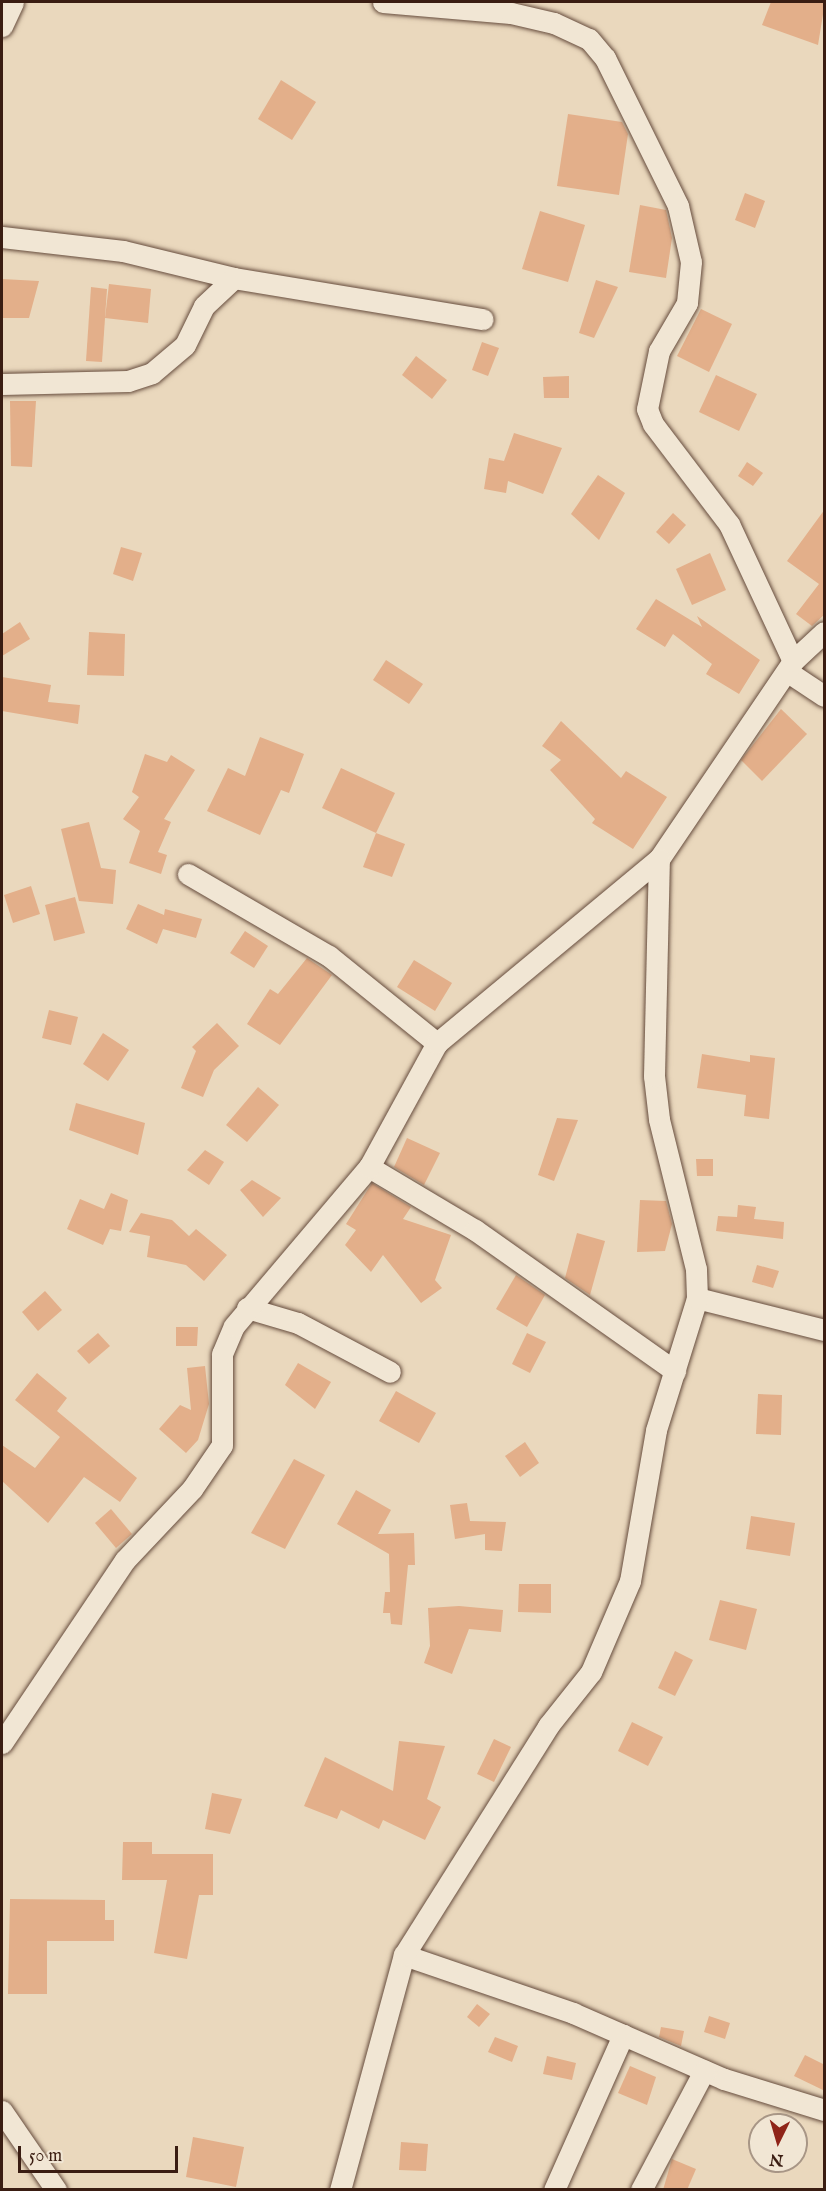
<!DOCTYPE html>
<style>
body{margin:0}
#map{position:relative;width:826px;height:2191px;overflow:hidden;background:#ead8bd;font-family:"IM FELL English",serif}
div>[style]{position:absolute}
.building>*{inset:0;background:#e3af8a}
.roads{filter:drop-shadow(0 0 2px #664c3d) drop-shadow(0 0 2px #664c3d)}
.street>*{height:21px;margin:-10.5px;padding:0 10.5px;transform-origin:10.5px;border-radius:10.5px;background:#f1e6d4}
span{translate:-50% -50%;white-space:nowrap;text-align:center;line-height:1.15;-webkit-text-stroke:4.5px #f1e6d4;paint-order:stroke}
.frame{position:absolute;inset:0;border:3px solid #3a1d12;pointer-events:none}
.north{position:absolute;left:748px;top:2113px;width:60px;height:60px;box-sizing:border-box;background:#f1e6d4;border:2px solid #a89686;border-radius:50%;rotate:185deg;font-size:16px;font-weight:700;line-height:24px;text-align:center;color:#3a1d12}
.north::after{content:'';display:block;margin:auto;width:21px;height:27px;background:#8f2418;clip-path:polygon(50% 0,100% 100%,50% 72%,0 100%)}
.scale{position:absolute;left:18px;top:2146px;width:160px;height:27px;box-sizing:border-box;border:3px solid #3a1d12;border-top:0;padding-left:8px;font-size:18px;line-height:21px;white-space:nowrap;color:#3a1d12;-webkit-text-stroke:4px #f1e6d4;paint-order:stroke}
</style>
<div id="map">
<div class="building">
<div style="clip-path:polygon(771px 2px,825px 2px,818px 45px,762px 25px)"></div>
<div style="clip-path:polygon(281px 80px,316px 102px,292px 140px,258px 119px)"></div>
<div style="clip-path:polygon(568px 114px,622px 122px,628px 134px,619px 195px,557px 186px)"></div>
<div style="clip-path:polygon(745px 193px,765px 201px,755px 228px,735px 220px)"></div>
<div style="clip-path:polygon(640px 205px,666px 210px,672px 238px,666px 278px,629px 272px)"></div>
<div style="clip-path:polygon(540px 211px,585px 225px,568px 282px,522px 269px)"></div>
<div style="clip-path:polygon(2px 279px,39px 281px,29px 318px,2px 318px)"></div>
<div style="clip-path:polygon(596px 280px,618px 287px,594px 338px,579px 333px)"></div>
<div style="clip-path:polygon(109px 284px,151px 289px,148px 323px,105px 318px)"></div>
<div style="clip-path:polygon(91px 287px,107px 289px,102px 362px,86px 361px)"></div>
<div style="clip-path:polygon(701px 309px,732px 324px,709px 372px,677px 356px)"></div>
<div style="clip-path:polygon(482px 342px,499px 348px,488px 376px,472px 370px)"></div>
<div style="clip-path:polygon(416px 356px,447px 380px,432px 399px,402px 375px)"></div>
<div style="clip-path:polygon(716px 375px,757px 394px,739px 431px,699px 412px)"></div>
<div style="clip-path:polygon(569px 376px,569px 398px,544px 398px,543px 377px)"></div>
<div style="clip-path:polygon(10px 401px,36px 401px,32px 467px,11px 466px)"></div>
<div style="clip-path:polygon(514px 433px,562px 448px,543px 494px,508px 481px,506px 493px,484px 489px,489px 458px,504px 461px)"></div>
<div style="clip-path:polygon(747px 462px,763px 473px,753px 486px,738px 476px)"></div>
<div style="clip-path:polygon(598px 475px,625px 493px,599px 540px,571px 514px)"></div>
<div style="clip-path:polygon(825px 509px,825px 614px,812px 626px,796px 614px,819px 584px,787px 561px)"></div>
<div style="clip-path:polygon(673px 513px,686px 525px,669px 544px,656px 532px)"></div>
<div style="clip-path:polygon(121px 547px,142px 553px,133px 581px,113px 574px)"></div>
<div style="clip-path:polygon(710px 553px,726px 590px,692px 605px,676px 569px)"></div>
<div style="clip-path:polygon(656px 599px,702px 627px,697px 616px,760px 660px,739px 694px,706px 674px,712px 664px,673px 634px,665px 647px,636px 629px)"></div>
<div style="clip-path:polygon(20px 622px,30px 639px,2px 656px,2px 634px)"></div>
<div style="clip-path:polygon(89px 632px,125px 634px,124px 676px,87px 675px)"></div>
<div style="clip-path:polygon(386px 660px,423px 684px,409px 704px,373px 680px)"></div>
<div style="clip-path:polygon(2px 677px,51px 685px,48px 702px,80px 705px,78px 724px,2px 711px)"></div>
<div style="clip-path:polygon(781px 709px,807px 734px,762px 781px,741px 760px)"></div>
<div style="clip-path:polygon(561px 721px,621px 778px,626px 771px,667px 797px,633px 849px,592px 823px,595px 819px,550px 770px,561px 760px,542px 746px)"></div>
<div style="clip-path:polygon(260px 737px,304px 754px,289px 793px,281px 790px,260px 835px,207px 811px,228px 768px,245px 776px)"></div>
<div style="clip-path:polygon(145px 754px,167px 762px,171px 755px,195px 770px,164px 819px,171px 822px,158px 852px,167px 855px,161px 874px,129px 863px,140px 831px,123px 819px,139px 797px,132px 792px)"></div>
<div style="clip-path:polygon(341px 768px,395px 793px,376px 833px,322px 808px)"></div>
<div style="clip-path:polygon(89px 822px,101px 868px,116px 870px,113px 904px,79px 901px,61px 829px)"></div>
<div style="clip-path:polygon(376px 833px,405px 844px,392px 877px,363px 867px)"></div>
<div style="clip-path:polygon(31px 886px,40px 914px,13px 923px,4px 895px)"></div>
<div style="clip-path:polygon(75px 897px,85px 933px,54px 941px,45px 905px)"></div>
<div style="clip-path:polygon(138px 904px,164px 915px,165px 909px,202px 919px,196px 938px,163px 929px,157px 944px,126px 929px)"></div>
<div style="clip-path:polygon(245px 931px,268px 946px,254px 968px,230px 953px)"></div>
<div style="clip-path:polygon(307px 958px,332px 975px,280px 1045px,247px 1024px,270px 989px,278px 994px)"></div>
<div style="clip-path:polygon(414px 960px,452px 983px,435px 1011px,397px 987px)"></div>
<div style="clip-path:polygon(49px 1010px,78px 1017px,71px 1045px,42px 1038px)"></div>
<div style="clip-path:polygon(217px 1023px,239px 1046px,214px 1070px,203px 1097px,181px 1088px,196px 1051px,192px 1047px)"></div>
<div style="clip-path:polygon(103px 1033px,129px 1050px,108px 1081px,83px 1064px)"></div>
<div style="clip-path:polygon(702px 1054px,750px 1062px,750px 1055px,775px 1058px,769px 1119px,744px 1116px,746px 1095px,697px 1088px)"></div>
<div style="clip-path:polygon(258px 1087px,279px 1105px,247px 1142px,226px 1125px)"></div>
<div style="clip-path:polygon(76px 1103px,145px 1123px,138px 1155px,69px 1130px)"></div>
<div style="clip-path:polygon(557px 1118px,578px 1120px,554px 1181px,538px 1175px)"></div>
<div style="clip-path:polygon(407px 1138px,440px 1153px,424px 1185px,394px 1167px)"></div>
<div style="clip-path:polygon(205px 1150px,224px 1162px,209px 1185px,187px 1170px)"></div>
<div style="clip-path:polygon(696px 1159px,713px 1159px,713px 1176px,697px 1176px)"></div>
<div style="clip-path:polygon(252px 1180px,281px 1198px,263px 1217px,240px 1190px)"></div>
<div style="clip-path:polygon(372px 1183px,411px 1207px,403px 1219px,451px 1235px,435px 1280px,442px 1288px,421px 1303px,383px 1255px,371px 1272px,345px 1245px,356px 1230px,346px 1224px)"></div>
<div style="clip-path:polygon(111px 1193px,128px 1200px,121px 1231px,110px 1229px,103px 1245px,67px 1229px,80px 1199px,104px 1209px)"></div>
<div style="clip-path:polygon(640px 1200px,666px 1201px,672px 1224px,665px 1251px,637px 1252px)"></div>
<div style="clip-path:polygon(738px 1205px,756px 1207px,754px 1219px,784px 1222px,783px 1239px,716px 1231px,718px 1216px,737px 1217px)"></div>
<div style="clip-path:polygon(141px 1213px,172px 1220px,189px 1236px,196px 1229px,227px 1255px,204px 1281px,186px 1265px,147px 1257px,150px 1236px,129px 1232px)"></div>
<div style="clip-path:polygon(577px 1233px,605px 1241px,590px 1295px,565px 1278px)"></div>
<div style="clip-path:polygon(757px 1265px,779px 1271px,773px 1288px,752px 1282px)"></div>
<div style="clip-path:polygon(516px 1275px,545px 1295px,527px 1327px,496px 1309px)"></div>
<div style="clip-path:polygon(45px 1291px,62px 1310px,38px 1331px,22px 1312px)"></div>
<div style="clip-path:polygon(176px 1327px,198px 1327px,197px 1346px,176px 1346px)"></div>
<div style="clip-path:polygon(98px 1333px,110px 1346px,89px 1364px,77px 1351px)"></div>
<div style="clip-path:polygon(527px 1333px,546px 1342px,530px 1373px,512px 1364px)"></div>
<div style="clip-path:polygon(298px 1363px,331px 1382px,315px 1409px,285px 1385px)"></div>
<div style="clip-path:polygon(205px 1366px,209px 1404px,198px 1440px,186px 1453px,159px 1429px,180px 1405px,191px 1410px,187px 1368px)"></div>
<div style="clip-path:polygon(37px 1373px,67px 1398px,57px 1411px,137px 1478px,120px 1502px,84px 1477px,48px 1523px,2px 1481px,2px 1445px,35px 1468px,60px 1437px,15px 1400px)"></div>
<div style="clip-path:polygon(396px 1391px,436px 1413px,419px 1443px,379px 1421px)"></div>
<div style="clip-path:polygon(758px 1394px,782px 1395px,781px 1435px,756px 1434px)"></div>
<div style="clip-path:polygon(525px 1442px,539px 1463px,520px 1477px,505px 1456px)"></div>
<div style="clip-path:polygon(294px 1459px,325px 1475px,285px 1549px,251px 1533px)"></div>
<div style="clip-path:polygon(356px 1490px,391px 1510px,378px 1534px,414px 1533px,415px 1565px,408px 1565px,402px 1625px,391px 1624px,390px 1613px,383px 1613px,385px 1592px,390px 1592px,389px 1554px,337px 1524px)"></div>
<div style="clip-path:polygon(467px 1503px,470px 1521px,506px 1522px,502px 1551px,485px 1550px,485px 1534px,455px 1539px,450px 1505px)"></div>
<div style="clip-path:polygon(111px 1509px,132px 1534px,116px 1548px,95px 1523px)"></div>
<div style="clip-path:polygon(751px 1516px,795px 1523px,790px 1556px,746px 1549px)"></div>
<div style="clip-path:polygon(519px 1584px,551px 1584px,551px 1613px,518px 1612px)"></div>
<div style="clip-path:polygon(720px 1600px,757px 1609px,746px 1650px,709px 1640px)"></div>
<div style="clip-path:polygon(459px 1606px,503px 1610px,501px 1632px,469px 1629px,452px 1674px,424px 1663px,430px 1646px,428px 1608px)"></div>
<div style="clip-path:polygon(675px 1651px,693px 1660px,675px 1696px,658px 1688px)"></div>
<div style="clip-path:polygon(632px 1722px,663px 1737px,648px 1766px,618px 1751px)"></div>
<div style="clip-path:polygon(494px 1739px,511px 1747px,494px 1782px,477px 1774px)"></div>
<div style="clip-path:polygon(399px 1741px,445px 1746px,427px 1799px,441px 1807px,425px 1840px,383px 1820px,379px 1829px,341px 1810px,337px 1819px,304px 1806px,325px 1757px,393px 1791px)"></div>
<div style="clip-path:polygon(212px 1793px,242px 1799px,230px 1834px,205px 1829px)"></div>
<div style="clip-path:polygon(123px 1842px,152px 1842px,152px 1854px,213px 1854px,213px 1895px,199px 1895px,187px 1959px,154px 1953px,167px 1880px,122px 1880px)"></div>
<div style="clip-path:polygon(10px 1899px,105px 1900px,105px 1920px,114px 1920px,114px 1941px,47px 1941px,47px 1994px,8px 1994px)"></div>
<div style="clip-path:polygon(477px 2004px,490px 2014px,479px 2027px,467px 2017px)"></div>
<div style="clip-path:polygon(709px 2016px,730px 2023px,725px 2039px,704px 2032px)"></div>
<div style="clip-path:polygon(661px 2027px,684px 2031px,681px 2046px,659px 2037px)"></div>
<div style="clip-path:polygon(495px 2037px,518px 2046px,512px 2062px,488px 2052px)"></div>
<div style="clip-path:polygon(805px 2055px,825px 2065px,825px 2091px,794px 2076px)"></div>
<div style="clip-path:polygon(547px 2056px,576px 2063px,572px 2080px,543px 2074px)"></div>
<div style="clip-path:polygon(630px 2066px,656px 2077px,647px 2105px,618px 2093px)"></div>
<div style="clip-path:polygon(193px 2137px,244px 2147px,236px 2187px,186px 2177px)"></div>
<div style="clip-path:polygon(401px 2142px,428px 2144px,426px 2171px,399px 2170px)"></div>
<div style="clip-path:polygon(672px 2159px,696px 2169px,687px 2190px,663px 2190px)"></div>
</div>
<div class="roads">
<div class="street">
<div style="left:383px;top:2px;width:128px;rotate:4.9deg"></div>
<div style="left:511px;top:13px;width:44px;rotate:13.1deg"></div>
<div style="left:554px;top:23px;width:38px;rotate:25deg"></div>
<div style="left:589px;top:39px;width:25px;rotate:50deg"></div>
<div style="left:605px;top:58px;width:165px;rotate:63.7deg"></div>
<div style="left:678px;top:206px;width:57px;rotate:76.9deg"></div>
<div style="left:691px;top:262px;width:41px;rotate:95.6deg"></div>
<div style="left:687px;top:303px;width:56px;rotate:120.3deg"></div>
<div style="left:659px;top:351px;width:59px;rotate:101.7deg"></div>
<div style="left:647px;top:409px;width:16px;rotate:68deg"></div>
<div style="left:653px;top:424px;width:126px;rotate:52.8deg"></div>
<div style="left:729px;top:524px;width:151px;rotate:65deg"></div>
<div style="left:2px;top:26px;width:26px;rotate:-65deg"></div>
<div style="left:2px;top:237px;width:122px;rotate:6.6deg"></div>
<div style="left:123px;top:251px;width:114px;rotate:13.7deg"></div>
<div style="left:234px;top:278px;width:252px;rotate:9.4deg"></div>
<div style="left:2px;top:384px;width:126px;rotate:-1.4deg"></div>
<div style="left:128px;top:381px;width:25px;rotate:-18deg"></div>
<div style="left:152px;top:373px;width:43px;rotate:-40.3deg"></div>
<div style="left:185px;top:345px;width:43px;rotate:-64deg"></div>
<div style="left:204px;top:306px;width:41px;rotate:-43deg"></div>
<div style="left:788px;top:672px;width:43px;rotate:33.7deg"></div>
<div style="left:188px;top:874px;width:163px;rotate:30.2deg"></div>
<div style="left:329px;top:956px;width:139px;rotate:38.9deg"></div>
<div style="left:369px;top:1167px;width:123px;rotate:30.7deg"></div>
<div style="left:475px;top:1230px;width:245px;rotate:35.2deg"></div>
<div style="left:697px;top:1298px;width:131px;rotate:14.1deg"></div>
<div style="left:247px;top:1308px;width:53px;rotate:16.4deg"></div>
<div style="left:298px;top:1323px;width:104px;rotate:28deg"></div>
<div style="left:2px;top:1743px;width:220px;rotate:-56.1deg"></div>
<div style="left:125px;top:1560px;width:98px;rotate:-46.7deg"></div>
<div style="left:192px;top:1489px;width:53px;rotate:-55.7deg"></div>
<div style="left:222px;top:1445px;width:91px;rotate:-90deg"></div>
<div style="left:222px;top:1354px;width:30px;rotate:-67deg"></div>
<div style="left:234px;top:1326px;width:209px;rotate:-49.7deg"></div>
<div style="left:369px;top:1167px;width:141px;rotate:-61.3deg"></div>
<div style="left:437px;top:1043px;width:288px;rotate:-39.7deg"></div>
<div style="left:659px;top:859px;width:239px;rotate:-55.9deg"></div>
<div style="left:793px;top:661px;width:42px;rotate:-43.1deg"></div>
<div style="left:404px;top:1955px;width:179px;rotate:18.9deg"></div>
<div style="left:573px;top:2013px;width:165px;rotate:23.6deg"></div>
<div style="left:724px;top:2079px;width:105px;rotate:17.2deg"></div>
<div style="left:2px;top:2111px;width:96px;rotate:55.6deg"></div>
<div style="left:340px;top:2190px;width:244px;rotate:-74.8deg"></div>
<div style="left:404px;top:1955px;width:271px;rotate:-57.8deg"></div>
<div style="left:548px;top:1726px;width:69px;rotate:-51.5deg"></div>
<div style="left:591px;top:1672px;width:99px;rotate:-66.8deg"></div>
<div style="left:630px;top:1581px;width:153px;rotate:-80.2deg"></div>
<div style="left:656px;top:1430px;width:138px;rotate:-72.7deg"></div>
<div style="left:697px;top:1298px;width:29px;rotate:-92deg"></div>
<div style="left:696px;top:1269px;width:154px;rotate:-103.9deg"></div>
<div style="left:659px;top:1119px;width:43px;rotate:-96.6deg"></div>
<div style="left:654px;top:1076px;width:217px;rotate:-88.7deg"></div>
<div style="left:554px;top:2190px;width:170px;rotate:-66deg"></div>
<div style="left:641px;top:2190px;width:135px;rotate:-62.1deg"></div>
</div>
</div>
<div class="frame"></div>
<div class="north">N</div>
<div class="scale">50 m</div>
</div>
